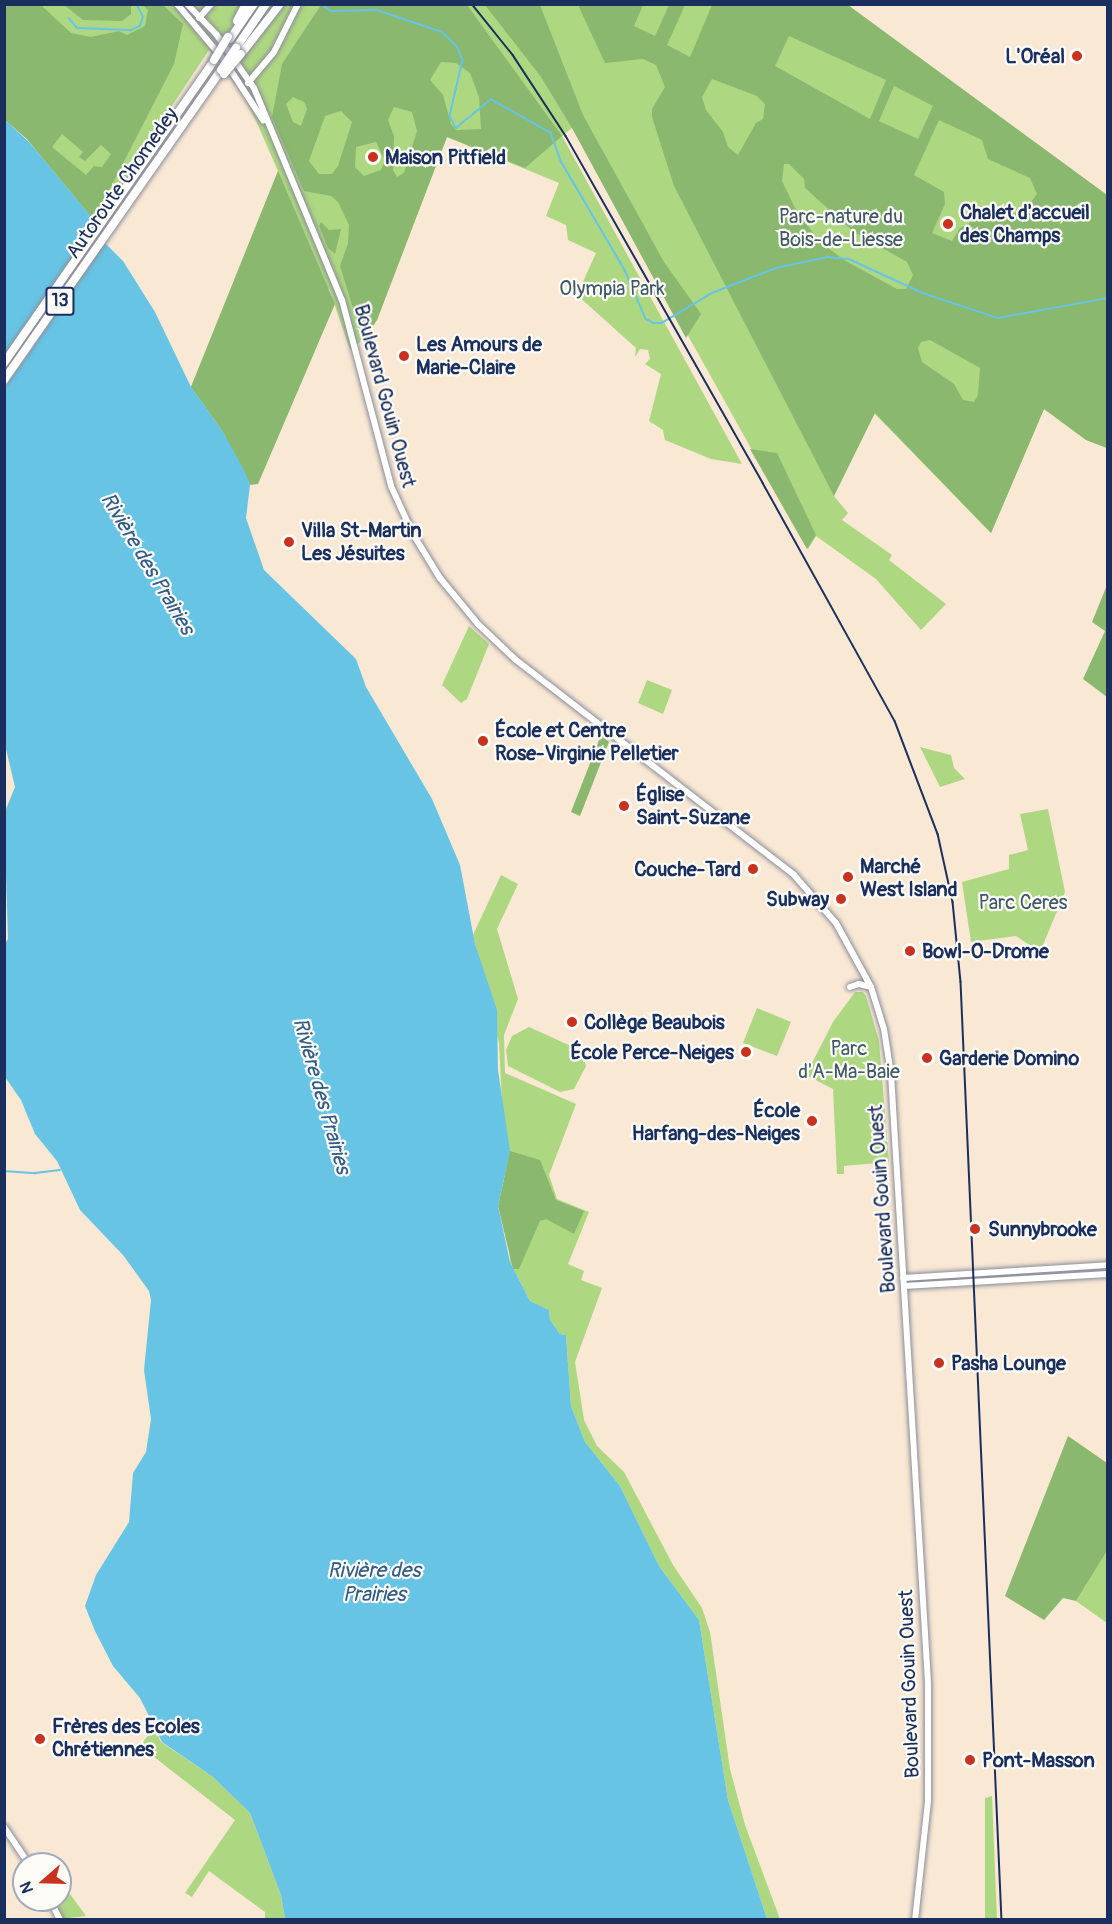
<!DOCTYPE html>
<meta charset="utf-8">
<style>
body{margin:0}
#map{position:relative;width:1112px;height:1924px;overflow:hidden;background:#f8e8d4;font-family:Pangolin,sans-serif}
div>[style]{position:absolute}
.green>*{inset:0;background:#aed781}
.forest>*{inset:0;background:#8ab86f}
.water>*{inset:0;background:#67c4e5}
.pier>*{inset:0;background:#f8e8d4}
.stream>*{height:1.5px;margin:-0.75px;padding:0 0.75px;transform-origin:0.75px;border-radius:0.75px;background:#67c4e5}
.roads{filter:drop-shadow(0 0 2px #8a8c99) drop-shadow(0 0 2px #8a8c99)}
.secondary>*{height:6px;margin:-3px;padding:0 3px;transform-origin:3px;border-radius:3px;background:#fff}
.highway>*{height:8px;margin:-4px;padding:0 4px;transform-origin:4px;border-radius:4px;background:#fff}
.tram>*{height:1.5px;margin:-0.75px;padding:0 0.75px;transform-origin:0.75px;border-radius:0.75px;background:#1b2f5e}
.bridges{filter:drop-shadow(0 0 2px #8a8c99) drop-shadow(0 0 2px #8a8c99)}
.highway-bridge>*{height:8px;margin:-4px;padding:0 4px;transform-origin:4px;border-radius:4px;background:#fff}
.dots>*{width:16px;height:16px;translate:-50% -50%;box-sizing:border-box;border:3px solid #fdfcf7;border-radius:50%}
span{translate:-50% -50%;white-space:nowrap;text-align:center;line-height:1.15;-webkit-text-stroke:4.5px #fdfcf7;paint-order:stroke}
.shield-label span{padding:2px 4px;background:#fdfcf7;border:2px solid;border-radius:4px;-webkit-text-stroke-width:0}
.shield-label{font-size:18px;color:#1b2f5e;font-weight:700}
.poi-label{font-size:20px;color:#1b2f5e;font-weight:700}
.right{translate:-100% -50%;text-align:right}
.left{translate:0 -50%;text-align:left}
.street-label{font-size:20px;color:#1b2f5e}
.park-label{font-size:20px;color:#405967}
.water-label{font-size:21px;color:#325c86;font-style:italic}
.frame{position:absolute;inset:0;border:6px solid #1b2f5e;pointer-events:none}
.north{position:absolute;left:12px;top:1852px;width:60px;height:60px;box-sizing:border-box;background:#fdfcf7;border:2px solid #a3aaba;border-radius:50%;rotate:250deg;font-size:16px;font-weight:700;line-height:24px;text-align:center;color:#1b2f5e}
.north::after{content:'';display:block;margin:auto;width:21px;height:27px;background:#c8321e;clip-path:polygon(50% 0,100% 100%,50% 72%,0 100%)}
</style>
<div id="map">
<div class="green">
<div style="clip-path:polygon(4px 5px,847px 5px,1107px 195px,1107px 448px,1086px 440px,1044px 409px,991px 533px,874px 413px,834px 496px,848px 513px,842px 520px,892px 555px,889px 560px,946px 604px,921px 630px,876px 579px,816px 536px,808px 549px,804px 543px,572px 128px,562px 136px,742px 464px,711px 459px,665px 440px,663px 430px,649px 421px,661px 374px,645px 364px,650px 359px,648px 350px,640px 349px,635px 357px,636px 348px,577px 295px,596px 253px,568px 240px,566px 225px,546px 216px,559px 183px,447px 137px,377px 320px,366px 337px,350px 350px,329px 288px,250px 485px,223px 432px,191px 387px,278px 171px,257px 123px,244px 97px,209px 50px,93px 225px,27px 139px,5px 120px)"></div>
<div style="clip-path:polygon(469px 626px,489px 644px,467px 699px,461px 703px,442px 685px)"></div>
<div style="clip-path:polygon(647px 680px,672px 690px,663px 714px,638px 703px)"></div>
<div style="clip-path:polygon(920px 747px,951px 755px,954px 768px,965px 779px,940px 787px)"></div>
<div style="clip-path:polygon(1048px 809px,1065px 892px,1040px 952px,1016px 936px,971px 942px,962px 882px,1009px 869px,1009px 855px,1028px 850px,1020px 814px)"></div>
<div style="clip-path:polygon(501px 875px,518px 884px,497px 929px,518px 999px,504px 1035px,505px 1073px,576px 1104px,549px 1175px,557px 1199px,589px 1212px,568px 1264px,584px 1271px,581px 1280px,602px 1288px,575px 1362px,584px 1420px,597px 1446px,624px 1472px,673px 1565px,702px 1608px,710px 1632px,730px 1769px,745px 1825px,780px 1919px,767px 1919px,728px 1800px,699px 1620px,659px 1566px,620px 1486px,585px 1442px,571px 1406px,566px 1335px,560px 1334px,550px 1320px,549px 1310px,530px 1301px,510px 1262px,499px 1043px,473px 935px)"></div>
<div style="clip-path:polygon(855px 992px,863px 992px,866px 996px,879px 1041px,889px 1162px,844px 1166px,844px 1174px,837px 1174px,833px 1089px,806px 1075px,833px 1022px)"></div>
<div style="clip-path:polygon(757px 1008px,791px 1022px,777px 1056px,743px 1043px)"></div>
<div style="clip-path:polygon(529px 1027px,582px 1051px,586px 1066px,574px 1089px,560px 1092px,508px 1066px,506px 1050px,512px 1036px)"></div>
<div style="clip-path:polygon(1107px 1551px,1108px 1623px,1107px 1623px,1076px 1601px)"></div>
<div style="clip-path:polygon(154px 1728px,161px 1742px,213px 1777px,250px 1813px,281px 1895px,285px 1919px,265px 1919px,265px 1912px,209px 1871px,192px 1897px,185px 1893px,235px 1820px,140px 1746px)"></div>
<div style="clip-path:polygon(992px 1796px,997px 1919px,985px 1919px,985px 1798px)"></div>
<div style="clip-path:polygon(70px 1894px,86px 1916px,60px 1919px,53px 1906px)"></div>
</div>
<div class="forest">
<div style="clip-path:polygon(evenodd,4px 5px,41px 5px,71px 33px,91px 37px,119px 31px,127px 35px,145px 26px,148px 10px,143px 5px,163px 5px,183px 24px,174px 64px,94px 220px,27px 139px,5px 120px,4px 5px,62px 134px,83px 152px,79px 157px,85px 161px,101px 145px,111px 154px,102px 167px,94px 166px,86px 175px,52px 147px,62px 134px)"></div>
<div style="clip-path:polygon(64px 5px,131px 5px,131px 14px,122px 21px,83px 20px)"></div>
<div style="clip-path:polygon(evenodd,321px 5px,467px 5px,562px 136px,525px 168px,447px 137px,377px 320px,363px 340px,340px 266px,348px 243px,349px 225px,338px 202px,331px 196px,304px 191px,272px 117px,282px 64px,321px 5px,441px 62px,456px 63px,470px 73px,479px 97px,481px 129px,456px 130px,451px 124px,443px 95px,430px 80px,441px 62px,321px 5px,293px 97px,304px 102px,307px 109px,301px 126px,293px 122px,286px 104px,293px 97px,321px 5px,394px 107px,412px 112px,417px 131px,404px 173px,397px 177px,393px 170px,394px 136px,388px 120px,394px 107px,321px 5px,341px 111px,352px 122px,338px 166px,332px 174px,319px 174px,309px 161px,325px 116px,341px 111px,321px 5px,376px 142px,385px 161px,381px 170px,364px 176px,355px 167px,356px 147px,376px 142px)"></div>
<div style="clip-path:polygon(485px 5px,540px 5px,583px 115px,664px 262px,701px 314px,686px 338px,572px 128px,541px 77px)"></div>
<div style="clip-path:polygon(evenodd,578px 5px,643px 5px,634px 26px,655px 36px,669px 5px,685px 5px,667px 45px,690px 57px,712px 5px,848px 5px,1107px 195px,1107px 448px,1086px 440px,1044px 409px,991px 533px,875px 413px,834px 496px,674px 186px,652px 117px,652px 109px,665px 87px,656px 65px,643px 59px,605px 63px,578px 5px,789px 36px,886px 80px,870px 119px,775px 66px,789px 36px,578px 5px,712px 79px,757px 96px,765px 104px,763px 119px,756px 123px,738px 155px,728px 147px,723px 132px,706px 110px,702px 97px,712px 79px,578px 5px,894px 86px,933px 106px,918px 139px,879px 121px,894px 86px,578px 5px,939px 120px,982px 140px,988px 159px,1030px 178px,1037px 194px,1023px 213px,979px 218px,960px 228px,952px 241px,932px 233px,945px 204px,944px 192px,914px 175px,939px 120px,578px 5px,784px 164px,789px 164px,804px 179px,805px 188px,854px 232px,907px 262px,913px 275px,906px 289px,897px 289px,844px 260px,819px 241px,795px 208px,782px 181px,784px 164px,578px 5px,930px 340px,980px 368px,978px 395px,974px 402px,963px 400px,954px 384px,922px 362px,918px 348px,921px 342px,930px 340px)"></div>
<div style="clip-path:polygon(278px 171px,335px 304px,258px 484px,250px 485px,223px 432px,191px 387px)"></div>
<div style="clip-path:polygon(321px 222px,329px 230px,341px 229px,335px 254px,328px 248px,319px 226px)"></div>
<div style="clip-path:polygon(750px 449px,777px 453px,816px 535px,807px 549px)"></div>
<div style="clip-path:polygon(1107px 585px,1107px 697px,1083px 679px,1105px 631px,1092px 622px)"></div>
<div style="clip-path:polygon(601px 735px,609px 742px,580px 816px,571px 812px)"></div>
<div style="clip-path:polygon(510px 1151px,540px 1160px,556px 1200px,584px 1211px,574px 1234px,546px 1219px,540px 1221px,519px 1269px,513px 1269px,498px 1206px)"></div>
<div style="clip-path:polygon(1068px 1436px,1107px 1463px,1107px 1551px,1076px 1601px,1063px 1598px,1044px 1620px,1005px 1596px)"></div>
</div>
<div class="water">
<div style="clip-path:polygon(5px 120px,29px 142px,94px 220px,105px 243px,123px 261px,155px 312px,191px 387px,223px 432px,244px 470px,250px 485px,246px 518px,264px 570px,356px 659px,366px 687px,432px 799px,460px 865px,475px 944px,497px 1010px,498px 1070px,510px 1151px,498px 1206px,510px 1262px,530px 1301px,549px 1310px,550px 1320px,560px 1334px,566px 1335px,571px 1406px,585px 1442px,620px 1486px,659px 1566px,699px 1620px,728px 1800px,767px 1919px,285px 1919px,281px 1895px,250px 1813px,213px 1777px,162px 1742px,140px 1698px,113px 1666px,95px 1631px,85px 1606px,96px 1575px,129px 1522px,133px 1473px,146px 1452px,151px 1419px,144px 1370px,151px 1300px,149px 1291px,123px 1255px,80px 1210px,57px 1161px,35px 1134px,21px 1100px,5px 1077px,4px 945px,8px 939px,4px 814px,15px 787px,5px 745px)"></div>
</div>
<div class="pier">
<div style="clip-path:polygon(97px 222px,107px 240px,5px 387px,5px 354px)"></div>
</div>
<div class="stream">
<div style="left:321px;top:4px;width:12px;rotate:35deg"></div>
<div style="left:331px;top:11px;width:46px;rotate:-1.2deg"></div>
<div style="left:377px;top:10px;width:69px;rotate:18.7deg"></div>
<div style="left:442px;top:32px;width:21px;rotate:43deg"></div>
<div style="left:457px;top:46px;width:15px;rotate:67deg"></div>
<div style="left:463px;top:60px;width:57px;rotate:103.1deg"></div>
<div style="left:450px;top:116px;width:13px;rotate:63deg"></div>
<div style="left:456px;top:128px;width:45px;rotate:-39.6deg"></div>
<div style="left:491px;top:99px;width:69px;rotate:29.5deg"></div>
<div style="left:551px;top:133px;width:30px;rotate:70deg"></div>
<div style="left:561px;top:161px;width:126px;rotate:59.6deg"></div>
<div style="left:625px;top:270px;width:53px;rotate:66.8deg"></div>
<div style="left:646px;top:319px;width:9px;rotate:27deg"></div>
<div style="left:654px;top:323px;width:8px"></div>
<div style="left:662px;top:323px;width:58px;rotate:-31deg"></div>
<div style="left:712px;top:293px;width:69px;rotate:-21.3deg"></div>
<div style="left:776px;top:268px;width:52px;rotate:-12.2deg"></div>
<div style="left:827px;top:257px;width:22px;rotate:5deg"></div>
<div style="left:849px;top:259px;width:81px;rotate:24.7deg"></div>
<div style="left:923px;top:293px;width:79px;rotate:18.4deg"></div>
<div style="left:998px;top:318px;width:112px;rotate:-10.3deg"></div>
<div style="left:69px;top:18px;width:13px;rotate:51deg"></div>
<div style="left:77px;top:28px;width:54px;rotate:2.1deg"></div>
<div style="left:131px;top:30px;width:10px;rotate:-24deg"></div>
<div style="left:140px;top:26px;width:9px;rotate:-72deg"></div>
<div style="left:143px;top:17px;width:15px;rotate:-118deg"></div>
<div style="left:4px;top:1171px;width:31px;rotate:4deg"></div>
<div style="left:35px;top:1173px;width:25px;rotate:-7deg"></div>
</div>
<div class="roads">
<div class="secondary">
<div style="left:177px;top:4px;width:73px;rotate:50deg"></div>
<div style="left:224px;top:60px;width:72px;rotate:57deg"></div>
<div style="left:187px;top:4px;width:42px;rotate:46deg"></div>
<div style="left:216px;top:34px;width:66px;rotate:54.9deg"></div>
<div style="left:254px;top:88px;width:230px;rotate:67.5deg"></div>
<div style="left:342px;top:300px;width:192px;rotate:75.2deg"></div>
<div style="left:391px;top:486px;width:53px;rotate:65.4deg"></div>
<div style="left:413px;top:534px;width:52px;rotate:58.5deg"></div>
<div style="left:440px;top:578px;width:60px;rotate:50.4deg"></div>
<div style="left:478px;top:624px;width:52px;rotate:43.5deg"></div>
<div style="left:516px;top:660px;width:351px;rotate:37.7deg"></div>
<div style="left:794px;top:875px;width:64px;rotate:48.8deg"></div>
<div style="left:836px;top:923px;width:73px;rotate:61.3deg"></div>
<div style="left:871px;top:987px;width:44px;rotate:72.8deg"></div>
<div style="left:884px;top:1029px;width:46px;rotate:81.2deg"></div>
<div style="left:891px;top:1074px;width:610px;rotate:86.52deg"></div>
<div style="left:928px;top:1683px;width:118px;rotate:90deg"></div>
<div style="left:928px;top:1801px;width:120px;rotate:96.2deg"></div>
<div style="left:199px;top:18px;width:18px;rotate:-49deg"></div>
<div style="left:248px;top:83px;width:40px;rotate:-50deg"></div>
<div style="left:274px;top:52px;width:54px;rotate:-63.4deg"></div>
<div style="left:850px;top:987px;width:9px;rotate:-18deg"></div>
<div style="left:859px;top:984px;width:12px;rotate:14deg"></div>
<div style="left:903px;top:1278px;width:205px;rotate:-3.6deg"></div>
<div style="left:904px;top:1286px;width:204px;rotate:-3.4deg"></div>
<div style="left:4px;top:1827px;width:45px;rotate:56deg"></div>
<div style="left:50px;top:1900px;width:22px;rotate:63deg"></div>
</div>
<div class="highway">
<div style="left:237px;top:21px;width:19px;rotate:-62deg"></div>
<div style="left:230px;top:39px;width:42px;rotate:-55.6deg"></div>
<div style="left:236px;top:48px;width:53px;rotate:-55.7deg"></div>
<div style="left:241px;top:54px;width:63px;rotate:-52deg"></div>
<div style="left:4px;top:363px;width:368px;rotate:-55.2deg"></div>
<div style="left:4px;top:380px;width:378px;rotate:-55deg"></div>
</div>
</div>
<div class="tram">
<div style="left:472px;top:4px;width:65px;rotate:51.2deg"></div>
<div style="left:513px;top:55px;width:97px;rotate:56.8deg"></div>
<div style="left:566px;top:136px;width:399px;rotate:60.4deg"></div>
<div style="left:763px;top:483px;width:272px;rotate:61deg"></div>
<div style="left:895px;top:721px;width:121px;rotate:69.2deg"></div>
<div style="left:938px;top:834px;width:70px;rotate:77.6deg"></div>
<div style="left:953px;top:902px;width:80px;rotate:84.3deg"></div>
<div style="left:961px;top:982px;width:939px;rotate:87.5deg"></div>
</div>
<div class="bridges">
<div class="highway-bridge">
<div style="left:214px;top:60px;width:27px;rotate:-59deg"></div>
<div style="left:221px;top:70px;width:27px;rotate:-56deg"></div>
<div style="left:224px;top:74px;width:26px;rotate:-50deg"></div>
</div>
</div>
<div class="dots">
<div style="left:1077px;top:56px;background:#c8321e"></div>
<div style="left:373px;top:157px;background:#c8321e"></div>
<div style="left:948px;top:224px;background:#c8321e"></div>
<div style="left:404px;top:356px;background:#c8321e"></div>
<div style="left:289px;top:542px;background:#c8321e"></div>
<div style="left:483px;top:741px;background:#c8321e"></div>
<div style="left:624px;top:806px;background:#c8321e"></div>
<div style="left:753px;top:869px;background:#c8321e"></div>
<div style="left:848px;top:877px;background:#c8321e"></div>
<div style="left:841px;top:899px;background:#c8321e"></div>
<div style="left:910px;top:951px;background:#c8321e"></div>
<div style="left:572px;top:1022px;background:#c8321e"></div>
<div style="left:746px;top:1052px;background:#c8321e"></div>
<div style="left:927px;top:1058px;background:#c8321e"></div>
<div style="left:812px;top:1121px;background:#c8321e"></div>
<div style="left:975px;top:1229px;background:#c8321e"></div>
<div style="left:939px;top:1363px;background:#c8321e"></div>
<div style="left:40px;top:1739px;background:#c8321e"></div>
<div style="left:970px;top:1760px;background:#c8321e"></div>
</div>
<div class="shield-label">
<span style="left:60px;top:301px">13</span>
</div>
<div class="poi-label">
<span class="right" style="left:1065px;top:56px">L'Oréal</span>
<span class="left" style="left:385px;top:157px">Maison Pitfield</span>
<span class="left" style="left:960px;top:224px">Chalet d'accueil<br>des Champs</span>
<span class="left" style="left:416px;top:356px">Les Amours de<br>Marie-Claire</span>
<span class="left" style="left:301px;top:542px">Villa St-Martin<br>Les Jésuites</span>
<span class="left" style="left:495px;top:742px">École et Centre<br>Rose-Virginie Pelletier</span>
<span class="left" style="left:636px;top:806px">Église<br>Saint-Suzane</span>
<span class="left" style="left:860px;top:878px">Marché<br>West Island</span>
<span class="right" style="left:741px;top:869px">Couche-Tard</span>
<span class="right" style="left:829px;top:899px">Subway</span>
<span class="left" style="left:922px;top:951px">Bowl-O-Drome</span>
<span class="left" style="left:584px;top:1022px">Collège Beaubois</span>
<span class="right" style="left:734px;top:1052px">École Perce-Neiges</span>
<span class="left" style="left:939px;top:1058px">Garderie Domino</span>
<span class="right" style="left:800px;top:1122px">École<br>Harfang-des-Neiges</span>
<span class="left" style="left:988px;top:1229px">Sunnybrooke</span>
<span class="left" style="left:951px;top:1363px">Pasha Lounge</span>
<span class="left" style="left:52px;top:1738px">Frères des Ecoles<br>Chrétiennes</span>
<span class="left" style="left:982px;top:1760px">Pont-Masson</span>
</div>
<div class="street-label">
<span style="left:122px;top:183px;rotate:-55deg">Autoroute Chomedey</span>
<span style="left:385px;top:396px;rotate:75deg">Boulevard Gouin Ouest</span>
<span style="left:882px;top:1199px;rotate:-94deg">Boulevard Gouin Ouest</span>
<span style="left:909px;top:1684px;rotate:-92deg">Boulevard Gouin Ouest</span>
</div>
<div class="park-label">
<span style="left:841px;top:228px">Parc-nature du<br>Bois-de-Liesse</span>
<span style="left:612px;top:288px">Olympia Park</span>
<span style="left:1023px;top:902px">Parc Ceres</span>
<span style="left:849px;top:1060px">Parc<br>d'A-Ma-Baie</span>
</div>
<div class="water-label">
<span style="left:147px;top:564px;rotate:59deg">Rivière des Prairies</span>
<span style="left:321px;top:1096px;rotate:74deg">Rivière des Prairies</span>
<span style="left:374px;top:1583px">Rivière des<br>Prairies</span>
</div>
<div class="frame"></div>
<div class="north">N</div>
</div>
